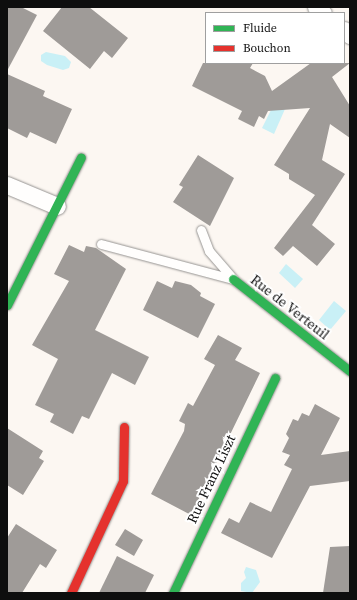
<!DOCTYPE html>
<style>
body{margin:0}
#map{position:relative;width:357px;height:600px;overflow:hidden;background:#fcf7f2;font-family:"Source Serif 4",serif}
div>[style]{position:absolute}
.water>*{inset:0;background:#c9f0f6}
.building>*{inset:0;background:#9f9b98}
.roads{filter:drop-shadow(0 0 1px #959391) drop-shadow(0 0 1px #959391)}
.lane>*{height:9px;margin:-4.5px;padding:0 4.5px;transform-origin:4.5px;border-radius:4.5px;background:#fffefd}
.street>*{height:17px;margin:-8.5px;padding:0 8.5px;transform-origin:8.5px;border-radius:8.5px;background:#fffefd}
.fast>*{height:9px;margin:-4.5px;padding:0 4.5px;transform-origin:4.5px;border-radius:4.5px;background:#30b455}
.jam>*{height:9px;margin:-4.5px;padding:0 4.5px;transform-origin:4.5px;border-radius:4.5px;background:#e5322d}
span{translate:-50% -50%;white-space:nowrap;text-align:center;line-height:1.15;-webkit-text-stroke:4px #fff;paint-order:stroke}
.street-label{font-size:14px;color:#0e0e0e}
.frame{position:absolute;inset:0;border:8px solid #0e0e0e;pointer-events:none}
.legend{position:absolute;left:205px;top:12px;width:140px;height:52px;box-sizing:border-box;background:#fff;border:1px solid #9f9f9f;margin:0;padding:5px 7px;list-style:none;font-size:12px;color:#0e0e0e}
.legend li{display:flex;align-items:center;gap:8px;height:20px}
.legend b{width:20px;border:1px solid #9f9f9f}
</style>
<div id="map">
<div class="water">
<div style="clip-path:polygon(46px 52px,65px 56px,71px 62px,69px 68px,63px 70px,47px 65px,41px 61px,41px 55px)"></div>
<div style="clip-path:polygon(274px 104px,285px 109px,274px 134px,262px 128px)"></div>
<div style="clip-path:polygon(286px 264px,303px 279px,295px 288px,279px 273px)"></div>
<div style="clip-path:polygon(334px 301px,346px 311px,330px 330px,319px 320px)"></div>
<div style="clip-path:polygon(246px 567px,256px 570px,260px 582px,252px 593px,241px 591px,241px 583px,246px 578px,244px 572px)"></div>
</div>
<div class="building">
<div style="clip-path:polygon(7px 7px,21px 7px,37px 15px,7px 71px)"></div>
<div style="clip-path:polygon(62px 7px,89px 7px,128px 38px,112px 58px,104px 51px,90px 69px,43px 31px)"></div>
<div style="clip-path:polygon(203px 63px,253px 63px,250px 68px,265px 76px,272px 91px,311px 63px,350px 63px,332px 77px,350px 106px,350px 138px,330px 124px,322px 160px,345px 174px,312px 225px,335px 244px,317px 266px,293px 246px,283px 256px,274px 248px,315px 195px,289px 179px,289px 174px,274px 165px,310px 108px,268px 111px,264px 119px,259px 116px,254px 127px,238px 119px,242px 111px,192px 86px)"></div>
<div style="clip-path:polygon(7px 74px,45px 91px,43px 96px,72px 109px,56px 144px,30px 132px,27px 138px,7px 128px)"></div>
<div style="clip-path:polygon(198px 155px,234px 178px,210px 226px,173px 202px,183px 187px,179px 185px)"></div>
<div style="clip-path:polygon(69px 245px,84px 252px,86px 246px,96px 248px,126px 269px,95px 330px,149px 357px,135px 385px,112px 373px,89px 419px,82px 416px,73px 434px,50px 422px,54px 414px,35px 405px,58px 359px,32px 345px,69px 281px,54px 274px)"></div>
<div style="clip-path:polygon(157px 281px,172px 288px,175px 281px,191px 285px,201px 293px,200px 296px,215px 304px,198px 338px,143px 310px)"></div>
<div style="clip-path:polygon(218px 335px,242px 348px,235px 360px,260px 373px,191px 515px,151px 494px,184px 431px,185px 424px,179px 421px,188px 403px,193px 406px,215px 365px,204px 359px)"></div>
<div style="clip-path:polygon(315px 404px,340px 418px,321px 455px,350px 451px,350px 481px,310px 486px,272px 558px,221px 533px,229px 518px,239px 523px,250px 502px,271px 512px,292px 469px,284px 465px,290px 455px,282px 452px,289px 438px,286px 434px,293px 419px,298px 421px,302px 413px,309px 416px)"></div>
<div style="clip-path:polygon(7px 428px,43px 451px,39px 458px,44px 461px,23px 495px,7px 485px)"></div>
<div style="clip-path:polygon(16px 524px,57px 550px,46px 568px,40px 564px,22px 593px,7px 593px,7px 538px)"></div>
<div style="clip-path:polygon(125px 529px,143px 540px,134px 556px,115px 545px)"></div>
<div style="clip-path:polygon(350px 546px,350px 593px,323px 593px,330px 547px)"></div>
<div style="clip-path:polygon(117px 556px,154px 575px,145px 593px,99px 593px)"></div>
</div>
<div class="roads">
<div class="lane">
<div style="left:201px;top:230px;width:22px;rotate:69deg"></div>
<div style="left:209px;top:251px;width:37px;rotate:49deg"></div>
<div style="left:101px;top:244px;width:137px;rotate:14.9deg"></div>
</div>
<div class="street">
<div style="left:316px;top:7px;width:9px;rotate:41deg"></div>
<div style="left:344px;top:30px;width:8px;rotate:40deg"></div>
<div style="left:7px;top:185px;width:54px;rotate:22.8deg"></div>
</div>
<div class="fast">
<div style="left:233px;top:279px;width:149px;rotate:38.2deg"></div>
<div style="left:7px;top:305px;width:165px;rotate:-63.4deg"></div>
<div style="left:173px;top:593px;width:238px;rotate:-64.6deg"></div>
</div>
<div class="jam">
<div style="left:71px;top:593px;width:123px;rotate:-65.1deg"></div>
<div style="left:123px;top:481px;width:54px;rotate:-88.9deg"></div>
</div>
</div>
<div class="street-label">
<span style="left:290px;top:307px;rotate:38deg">Rue de Verteuil</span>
<span style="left:211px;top:479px;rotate:-65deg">Rue Franz Liszt</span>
</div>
<div class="frame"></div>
<ul class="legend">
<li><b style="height:5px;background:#30b455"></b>Fluide</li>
<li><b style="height:5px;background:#e5322d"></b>Bouchon</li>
</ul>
</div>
